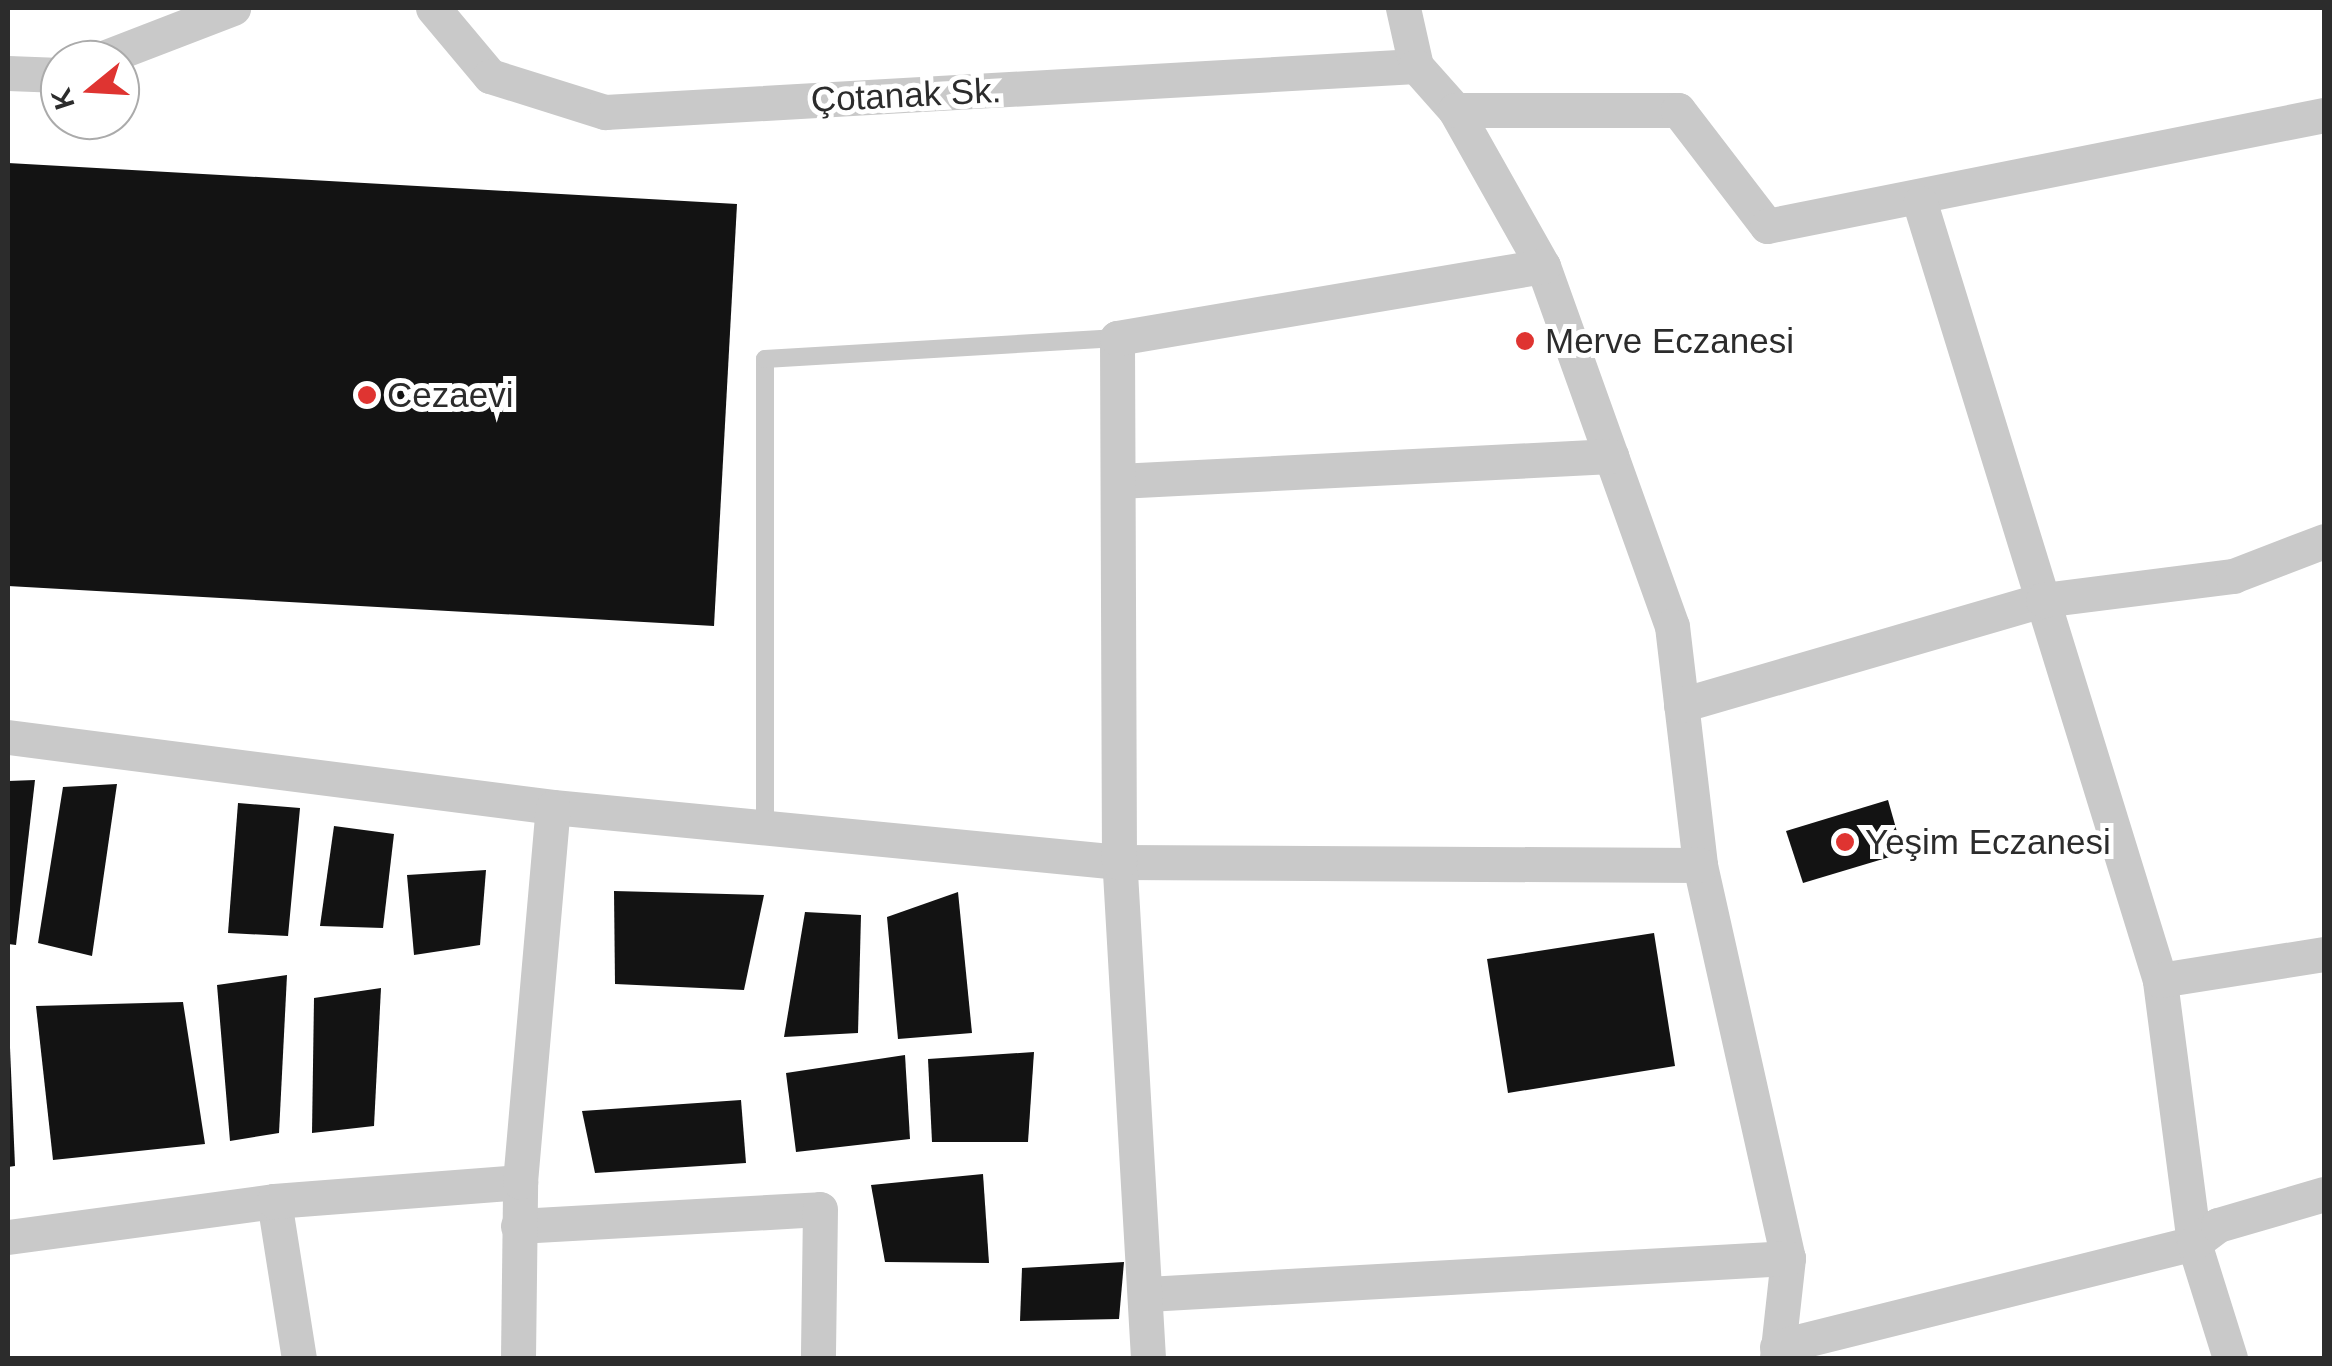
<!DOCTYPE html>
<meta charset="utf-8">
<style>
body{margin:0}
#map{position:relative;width:2332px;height:1366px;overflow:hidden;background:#fff;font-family:Helvetica,sans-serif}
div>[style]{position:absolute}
.building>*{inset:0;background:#131313}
.lane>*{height:18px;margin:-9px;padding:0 9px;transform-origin:9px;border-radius:9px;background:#c9c9c9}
.street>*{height:35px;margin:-17.5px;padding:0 17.5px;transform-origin:17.5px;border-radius:17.5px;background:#c9c9c9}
.dots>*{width:28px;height:28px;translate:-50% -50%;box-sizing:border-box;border:5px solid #fff;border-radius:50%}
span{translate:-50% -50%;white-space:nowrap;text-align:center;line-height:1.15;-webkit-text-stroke:10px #fff;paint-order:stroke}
.street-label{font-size:35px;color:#2c2c2c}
.poi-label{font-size:35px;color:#2c2c2c}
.left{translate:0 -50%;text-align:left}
.frame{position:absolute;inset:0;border:10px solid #2c2c2c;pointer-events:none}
.north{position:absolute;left:40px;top:40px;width:100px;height:100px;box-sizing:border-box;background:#fff;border:2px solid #ababab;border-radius:50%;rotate:252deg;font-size:28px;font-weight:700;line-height:40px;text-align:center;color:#2c2c2c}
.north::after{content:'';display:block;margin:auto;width:35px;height:45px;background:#df3431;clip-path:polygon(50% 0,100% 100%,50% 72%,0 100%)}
</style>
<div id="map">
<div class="building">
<div style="clip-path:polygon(8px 163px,737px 204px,714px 626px,8px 586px)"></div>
<div style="clip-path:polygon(35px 780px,16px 945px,8px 944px,8px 781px)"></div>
<div style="clip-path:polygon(117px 784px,92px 956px,38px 943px,63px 787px)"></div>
<div style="clip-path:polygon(1888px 800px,1903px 853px,1803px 883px,1786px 831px)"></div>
<div style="clip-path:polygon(238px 803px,300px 808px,288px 936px,228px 933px)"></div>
<div style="clip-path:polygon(334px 826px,394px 834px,383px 928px,320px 926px)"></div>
<div style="clip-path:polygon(486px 870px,480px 945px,414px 955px,407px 875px)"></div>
<div style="clip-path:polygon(614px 891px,764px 895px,744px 990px,615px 984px)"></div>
<div style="clip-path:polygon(958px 892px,972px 1033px,898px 1039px,887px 917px)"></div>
<div style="clip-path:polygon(805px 912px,861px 915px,858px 1033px,784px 1037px)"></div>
<div style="clip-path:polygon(1654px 933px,1675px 1066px,1508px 1093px,1487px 959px)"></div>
<div style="clip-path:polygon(287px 975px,279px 1133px,230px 1141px,217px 985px)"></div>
<div style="clip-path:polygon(381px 988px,374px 1126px,312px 1133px,314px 998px)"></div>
<div style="clip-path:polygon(8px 1000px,15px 1166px,8px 1167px)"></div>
<div style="clip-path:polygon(183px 1002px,205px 1144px,53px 1160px,36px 1006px)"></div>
<div style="clip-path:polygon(1034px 1052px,1028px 1142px,932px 1142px,928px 1059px)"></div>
<div style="clip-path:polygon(905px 1055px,910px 1139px,796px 1152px,786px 1073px)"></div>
<div style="clip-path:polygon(741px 1100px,746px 1163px,595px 1173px,582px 1111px)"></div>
<div style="clip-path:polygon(983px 1174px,989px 1263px,885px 1262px,871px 1185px)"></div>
<div style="clip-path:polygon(1124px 1262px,1119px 1319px,1020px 1321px,1022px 1268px)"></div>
</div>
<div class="lane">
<div style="left:765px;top:828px;width:469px;rotate:-90deg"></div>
<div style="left:765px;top:359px;width:353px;rotate:-3.4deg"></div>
</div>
<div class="street">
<div style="left:433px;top:8px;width:89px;rotate:50deg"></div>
<div style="left:490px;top:76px;width:121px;rotate:17.4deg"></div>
<div style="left:605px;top:112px;width:812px;rotate:-3.25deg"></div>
<div style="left:1403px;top:8px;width:59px;rotate:77.4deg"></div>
<div style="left:1416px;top:66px;width:59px;rotate:48.4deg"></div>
<div style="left:1455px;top:110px;width:179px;rotate:60.6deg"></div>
<div style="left:1543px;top:266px;width:382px;rotate:70.3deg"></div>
<div style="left:1672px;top:626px;width:241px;rotate:83.3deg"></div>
<div style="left:1700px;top:865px;width:403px;rotate:77.4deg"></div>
<div style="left:1788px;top:1258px;width:101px;rotate:96.3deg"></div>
<div style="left:98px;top:60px;width:145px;rotate:-21.1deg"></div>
<div style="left:8px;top:73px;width:52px;rotate:2.2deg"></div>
<div style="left:1455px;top:110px;width:223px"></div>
<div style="left:1678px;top:110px;width:146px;rotate:52.5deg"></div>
<div style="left:1767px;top:226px;width:568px;rotate:-11.27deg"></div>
<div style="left:1920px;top:203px;width:813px;rotate:72.84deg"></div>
<div style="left:1118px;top:481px;width:494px;rotate:-2.9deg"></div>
<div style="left:1681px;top:705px;width:377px;rotate:-16.2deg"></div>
<div style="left:2043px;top:600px;width:192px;rotate:-7.2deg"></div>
<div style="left:2233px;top:576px;width:97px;rotate:-21deg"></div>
<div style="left:8px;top:737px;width:549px;rotate:7.32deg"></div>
<div style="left:553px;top:807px;width:569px;rotate:5.55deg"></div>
<div style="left:1119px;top:862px;width:581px;rotate:0.3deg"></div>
<div style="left:274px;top:1201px;width:159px;rotate:81deg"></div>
<div style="left:518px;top:1226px;width:302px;rotate:-3.2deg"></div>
<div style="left:820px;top:1209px;width:149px;rotate:90.8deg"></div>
<div style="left:8px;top:1237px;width:268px;rotate:-7.7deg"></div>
<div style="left:274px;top:1201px;width:247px;rotate:-4.4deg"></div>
<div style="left:1147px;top:1294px;width:642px;rotate:-3.21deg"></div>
<div style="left:1777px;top:1347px;width:430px;rotate:-14deg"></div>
<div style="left:2194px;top:1243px;width:265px;rotate:-97.4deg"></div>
<div style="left:2160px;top:980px;width:166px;rotate:-9deg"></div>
<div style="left:518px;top:1358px;width:176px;rotate:-89.3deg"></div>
<div style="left:520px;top:1182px;width:376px;rotate:-85deg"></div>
<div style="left:1148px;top:1358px;width:497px;rotate:-93.3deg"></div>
<div style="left:1119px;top:862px;width:524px;rotate:-90.22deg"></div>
<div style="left:1117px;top:338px;width:432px;rotate:-9.6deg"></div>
<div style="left:2230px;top:1358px;width:121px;rotate:-107.4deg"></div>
<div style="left:2194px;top:1243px;width:30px;rotate:-37deg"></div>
<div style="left:2218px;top:1225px;width:110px;rotate:-16.3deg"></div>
</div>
<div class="dots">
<div style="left:1525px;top:341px;background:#df3431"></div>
<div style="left:367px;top:395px;background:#df3431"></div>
<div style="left:1845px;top:842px;background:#df3431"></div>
</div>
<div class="street-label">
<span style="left:906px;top:95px;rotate:-3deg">Çotanak Sk.</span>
</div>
<div class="poi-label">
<span class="left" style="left:1545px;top:341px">Merve Eczanesi</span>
<span class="left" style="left:387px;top:395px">Cezaevi</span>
<span class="left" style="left:1865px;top:842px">Yeşim Eczanesi</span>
</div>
<div class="frame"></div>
<div class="north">K</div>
</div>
